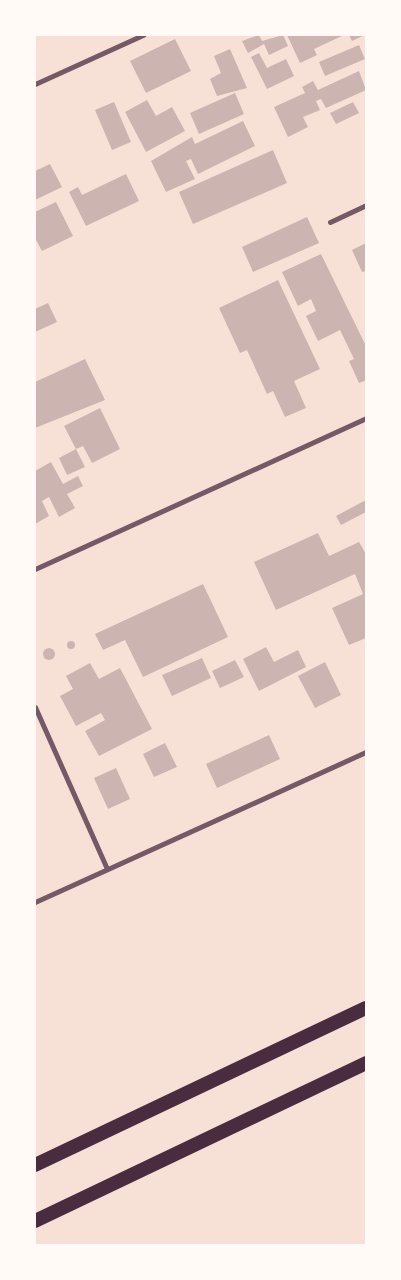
<!DOCTYPE html>
<style>
body{margin:0}
#map{position:relative;width:401px;height:1280px;overflow:hidden;background:#f7e1d7;font-family:"Archivo Narrow",sans-serif}
div>[style]{position:absolute}
.building>*{inset:0;background:#ccb4b1}
.round{border-radius:50%}
.minor>*{height:5px;margin:-2.5px;padding:0 2.5px;transform-origin:2.5px;border-radius:2.5px;background:#755966}
.trunk>*{height:14px;margin:-7px;padding:0 7px;transform-origin:7px;border-radius:7px;background:#4a2c40}
span{translate:-50% -50%;white-space:nowrap;text-align:center;line-height:1.15;-webkit-text-stroke:5px #fffaf5;paint-order:stroke}
.frame{position:absolute;inset:0;border:36px solid #fffaf5;pointer-events:none}
</style>
<div id="map">
<div class="building">
<div style="clip-path:polygon(259px 35px,262px 41px,283px 35px,288px 46px,269px 55px,264px 44px,248px 53px,242px 41px)"></div>
<div style="clip-path:polygon(287px 35px,344px 35px,314px 49px,317px 55px,300px 63px)"></div>
<div style="clip-path:polygon(349px 35px,365px 35px,352px 41px)"></div>
<div style="clip-path:polygon(175px 39px,191px 71px,146px 93px,130px 61px)"></div>
<div style="clip-path:polygon(359px 45px,365px 59px,325px 76px,319px 62px)"></div>
<div style="clip-path:polygon(230px 49px,247px 88px,217px 96px,210px 79px,221px 73px,214px 56px)"></div>
<div style="clip-path:polygon(259px 53px,267px 68px,286px 59px,294px 76px,267px 89px,251px 57px)"></div>
<div style="clip-path:polygon(359px 71px,366px 90px,326px 108px,321px 99px,316px 101px,320px 110px,303px 117px,308px 127px,288px 137px,274px 107px,305px 93px,302px 87px,313px 81px,318px 90px)"></div>
<div style="clip-path:polygon(235px 93px,244px 114px,199px 134px,190px 113px)"></div>
<div style="clip-path:polygon(147px 100px,156px 116px,172px 107px,185px 131px,146px 152px,125px 112px)"></div>
<div style="clip-path:polygon(114px 102px,131px 142px,112px 150px,95px 110px)"></div>
<div style="clip-path:polygon(353px 102px,359px 113px,336px 124px,330px 113px)"></div>
<div style="clip-path:polygon(243px 121px,255px 146px,198px 174px,191px 159px,186px 161px,195px 179px,166px 192px,151px 161px,192px 137px,195px 144px)"></div>
<div style="clip-path:polygon(273px 150px,287px 183px,193px 224px,179px 192px)"></div>
<div style="clip-path:polygon(50px 164px,62px 187px,35px 200px,35px 171px)"></div>
<div style="clip-path:polygon(126px 174px,139px 201px,86px 226px,69px 192px,78px 187px,82px 195px)"></div>
<div style="clip-path:polygon(56px 202px,73px 236px,42px 251px,35px 238px,35px 212px)"></div>
<div style="clip-path:polygon(307px 217px,319px 243px,253px 272px,242px 247px)"></div>
<div style="clip-path:polygon(366px 243px,366px 271px,362px 272px,352px 250px)"></div>
<div style="clip-path:polygon(321px 254px,366px 346px,366px 380px,359px 383px,349px 361px,354px 359px,340px 330px,318px 341px,306px 316px,316px 311px,311px 299px,298px 306px,282px 272px)"></div>
<div style="clip-path:polygon(278px 280px,320px 369px,294px 381px,306px 408px,285px 417px,273px 391px,267px 394px,247px 350px,240px 353px,219px 308px)"></div>
<div style="clip-path:polygon(48px 303px,57px 322px,35px 332px,35px 309px)"></div>
<div style="clip-path:polygon(85px 359px,105px 400px,35px 428px,35px 382px)"></div>
<div style="clip-path:polygon(100px 408px,120px 449px,92px 463px,83px 446px,76px 449px,85px 467px,67px 475px,59px 458px,76px 449px,64px 426px)"></div>
<div style="clip-path:polygon(51px 462px,63px 484px,78px 476px,83px 486px,67px 494px,75px 508px,59px 517px,49px 497px,42px 501px,49px 516px,35px 524px,35px 471px)"></div>
<div style="clip-path:polygon(366px 500px,366px 512px,341px 525px,336px 516px)"></div>
<div style="clip-path:polygon(318px 533px,329px 556px,359px 542px,366px 554px,366px 638px,349px 645px,332px 608px,363px 594px,355px 574px,276px 610px,254px 562px)"></div>
<div style="clip-path:polygon(203px 584px,228px 637px,143px 677px,125px 640px,103px 650px,95px 634px)"></div>
<div class="round" style="left:67px;top:641px;width:8px;height:8px"></div>
<div style="clip-path:polygon(266px 647px,274px 662px,298px 650px,306px 667px,259px 691px,243px 659px)"></div>
<div class="round" style="left:43px;top:648px;width:12px;height:12px"></div>
<div style="clip-path:polygon(202px 658px,211px 678px,172px 696px,162px 675px)"></div>
<div style="clip-path:polygon(235px 660px,244px 677px,220px 688px,212px 671px)"></div>
<div style="clip-path:polygon(325px 662px,341px 695px,315px 708px,298px 676px)"></div>
<div style="clip-path:polygon(90px 663px,99px 679px,120px 668px,152px 729px,99px 756px,85px 731px,105px 720px,101px 713px,76px 726px,60px 696px,73px 689px,66px 676px)"></div>
<div style="clip-path:polygon(269px 735px,280px 759px,217px 788px,206px 764px)"></div>
<div style="clip-path:polygon(165px 743px,177px 767px,154px 777px,143px 754px)"></div>
<div style="clip-path:polygon(116px 768px,130px 799px,108px 809px,94px 778px)"></div>
</div>
<div class="minor">
<div style="left:35px;top:84px;width:119px;rotate:-24.4deg"></div>
<div style="left:330px;top:222px;width:40px;rotate:-25deg"></div>
<div style="left:35px;top:569px;width:364px;rotate:-24.5deg"></div>
<div style="left:35px;top:707px;width:177px;rotate:66deg"></div>
<div style="left:35px;top:902px;width:363px;rotate:-24.4deg"></div>
</div>
<div class="trunk">
<div style="left:35px;top:1165px;width:366px;rotate:-25.4deg"></div>
<div style="left:35px;top:1221px;width:367px;rotate:-25.5deg"></div>
</div>
<div class="frame"></div>
</div>
